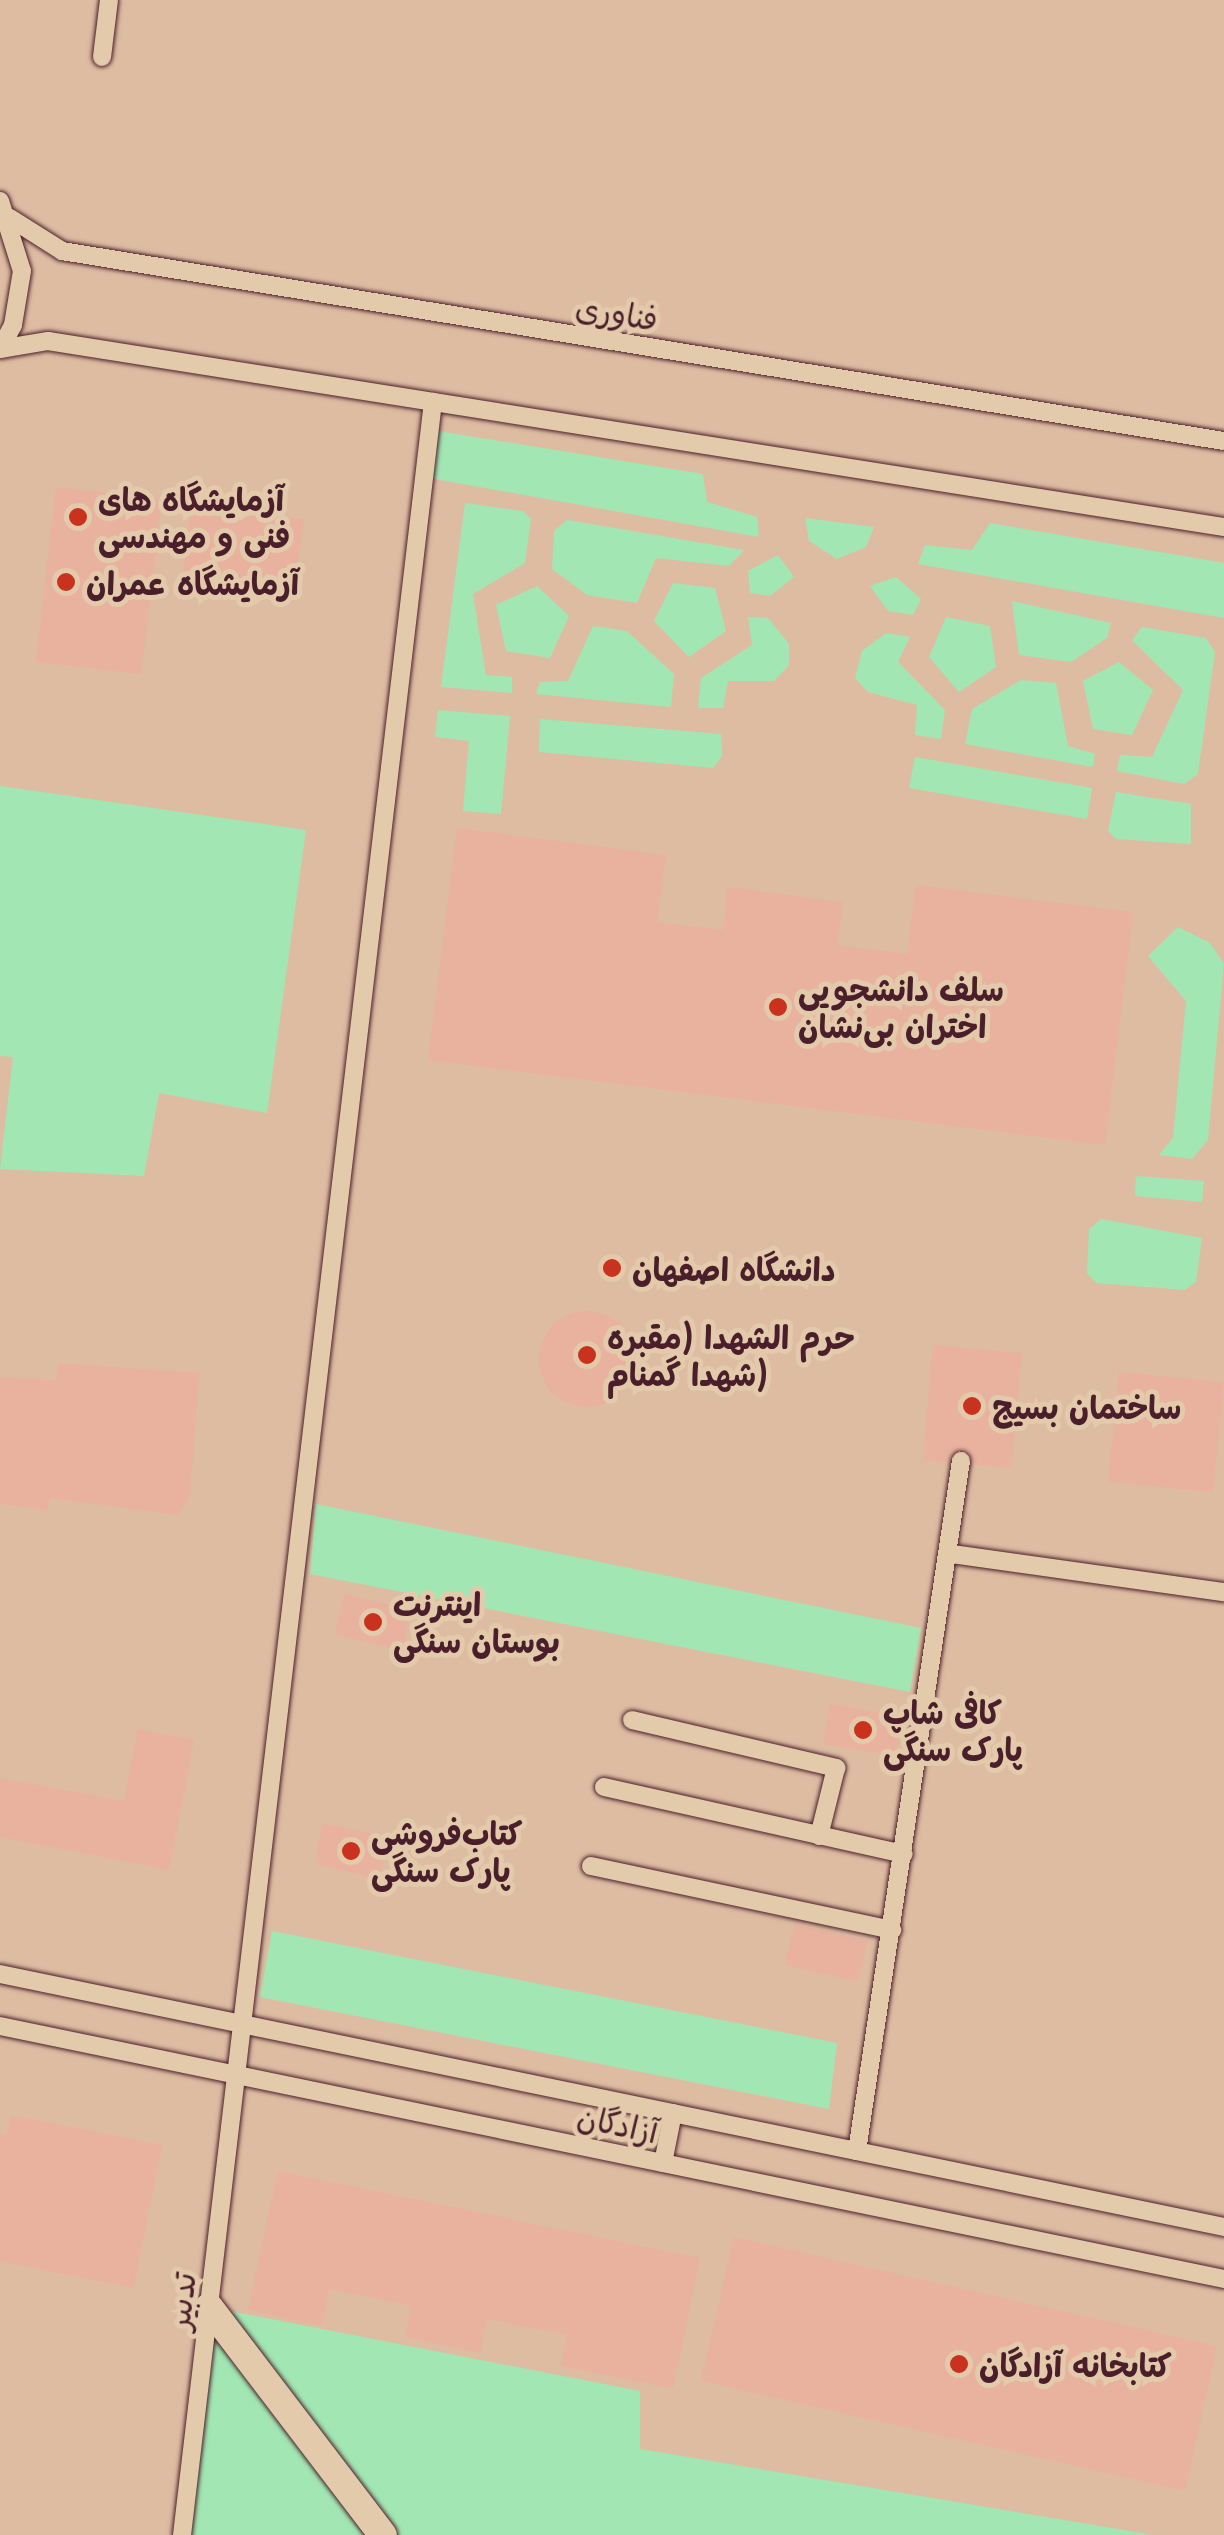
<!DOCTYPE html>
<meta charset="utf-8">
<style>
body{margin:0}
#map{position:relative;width:1224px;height:2535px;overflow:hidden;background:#e3caab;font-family:"Playpen Sans","Playpen Sans Arabic",sans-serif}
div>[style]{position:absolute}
.built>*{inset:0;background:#debca2}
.green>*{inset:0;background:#a2e7b3}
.building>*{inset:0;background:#e8b29f}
.round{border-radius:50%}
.roads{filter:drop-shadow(0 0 2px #4a1f2b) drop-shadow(0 0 2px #4a1f2b)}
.service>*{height:18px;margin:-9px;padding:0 9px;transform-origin:9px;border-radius:9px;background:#e3caab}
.pedestrian>*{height:28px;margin:-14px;padding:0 14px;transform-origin:14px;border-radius:14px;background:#e3caab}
.dots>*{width:28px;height:28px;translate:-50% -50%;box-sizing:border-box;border:5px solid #e3caab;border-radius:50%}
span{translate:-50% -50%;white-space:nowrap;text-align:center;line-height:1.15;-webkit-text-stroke:10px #e3caab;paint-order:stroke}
.street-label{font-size:32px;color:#4a1f2b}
.poi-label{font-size:32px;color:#4a1f2b;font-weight:700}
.left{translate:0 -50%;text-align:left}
</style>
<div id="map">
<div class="built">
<div style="clip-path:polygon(0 0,1224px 0,1224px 2535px,0 2535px)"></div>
</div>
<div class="green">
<div style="clip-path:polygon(438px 431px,703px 474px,707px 502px,757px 517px,759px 537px,429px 478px)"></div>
<div style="clip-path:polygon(465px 503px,523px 511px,531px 519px,525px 563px,473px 594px,486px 675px,512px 677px,512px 693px,441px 687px)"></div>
<div style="clip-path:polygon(805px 518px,874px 527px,866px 547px,837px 559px,809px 541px)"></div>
<div style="clip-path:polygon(567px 520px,744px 550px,729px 566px,656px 558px,637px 603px,587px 595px,552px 569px,554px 531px)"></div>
<div style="clip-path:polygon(990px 523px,1224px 563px,1224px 618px,918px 564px,925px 545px,972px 550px)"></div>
<div style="clip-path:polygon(778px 555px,794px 577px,770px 596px,750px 593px,748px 571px)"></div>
<div style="clip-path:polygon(896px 577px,921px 599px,913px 615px,888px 611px,870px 586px)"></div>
<div style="clip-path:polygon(673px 583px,715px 588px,726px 631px,689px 657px,654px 621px)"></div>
<div style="clip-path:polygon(537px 586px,569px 616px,550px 658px,506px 651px,496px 605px)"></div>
<div style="clip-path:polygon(1012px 601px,1111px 623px,1107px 638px,1071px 662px,1019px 655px)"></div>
<div style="clip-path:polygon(748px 617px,768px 618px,789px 644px,789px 665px,774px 681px,728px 681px,723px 708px,698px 708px,701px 678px,752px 645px)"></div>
<div style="clip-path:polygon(946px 617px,990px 626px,996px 667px,959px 692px,929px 657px)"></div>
<div style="clip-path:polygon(593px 626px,627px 631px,674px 674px,671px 707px,536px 694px,540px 682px,568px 681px)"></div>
<div style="clip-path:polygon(1142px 627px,1206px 638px,1215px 652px,1198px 774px,1184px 784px,1117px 771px,1120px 755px,1152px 757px,1183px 690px,1132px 640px)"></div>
<div style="clip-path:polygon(886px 633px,910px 637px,898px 662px,945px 710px,941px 739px,915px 735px,917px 705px,868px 692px,855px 678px,862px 651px)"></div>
<div style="clip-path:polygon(1119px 662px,1153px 690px,1132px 735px,1093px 729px,1083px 681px)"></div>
<div style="clip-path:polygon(1021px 680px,1056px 683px,1068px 746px,1095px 754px,1093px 767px,965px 744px,972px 709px)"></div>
<div style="clip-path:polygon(438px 710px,510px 716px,501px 814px,463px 811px,469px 741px,435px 737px)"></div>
<div style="clip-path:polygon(540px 719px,721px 734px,722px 756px,713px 768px,539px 752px)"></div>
<div style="clip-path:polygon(915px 757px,1092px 788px,1087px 819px,909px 788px)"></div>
<div style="clip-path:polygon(0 786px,306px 830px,267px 1113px,159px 1093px,144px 1176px,0 1169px,13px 1057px,0 1056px)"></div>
<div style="clip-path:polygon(1116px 792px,1191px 804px,1191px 844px,1116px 839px,1108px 831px)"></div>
<div style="clip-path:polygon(1178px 927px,1210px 943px,1224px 964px,1208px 1140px,1192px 1159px,1159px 1155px,1173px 1138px,1186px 1001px,1148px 956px)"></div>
<div style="clip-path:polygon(1136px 1176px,1204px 1181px,1202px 1202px,1135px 1196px)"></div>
<div style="clip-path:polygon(1101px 1219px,1202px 1238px,1196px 1282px,1185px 1290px,1096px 1283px,1087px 1273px,1089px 1229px)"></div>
<div style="clip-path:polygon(316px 1504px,921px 1628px,910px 1692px,310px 1574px)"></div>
<div style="clip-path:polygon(272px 1931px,837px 2043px,829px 2109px,260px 1997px)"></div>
<div style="clip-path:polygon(209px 2307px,640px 2391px,640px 2449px,1153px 2535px,182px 2535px)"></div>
</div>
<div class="building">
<div style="clip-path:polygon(56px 487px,162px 499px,141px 674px,36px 662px)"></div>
<div style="clip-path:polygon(191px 504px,304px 519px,293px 603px,181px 588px)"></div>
<div style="clip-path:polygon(457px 828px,666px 855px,657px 922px,723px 930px,728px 887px,843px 902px,837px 945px,907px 954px,916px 885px,1133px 912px,1105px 1145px,428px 1060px)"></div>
<div class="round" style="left:539px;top:1311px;width:96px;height:96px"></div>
<div style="clip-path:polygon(933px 1345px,1022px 1353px,1011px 1468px,923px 1460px)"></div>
<div style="clip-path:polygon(58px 1363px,199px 1373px,190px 1495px,178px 1515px,50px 1498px,48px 1510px,0 1504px,0 1377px,56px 1380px)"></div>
<div style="clip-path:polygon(1119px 1372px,1224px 1382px,1213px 1492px,1108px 1482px)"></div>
<div style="clip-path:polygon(344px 1594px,411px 1610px,402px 1651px,335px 1634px)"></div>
<div style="clip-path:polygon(830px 1704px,903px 1717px,896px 1756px,823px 1744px)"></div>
<div style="clip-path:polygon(138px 1729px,194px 1740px,169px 1870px,0 1837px,0 1778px,124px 1801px)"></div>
<div style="clip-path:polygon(323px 1823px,389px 1837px,379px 1879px,315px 1864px)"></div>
<div style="clip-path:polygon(795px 1924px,868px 1941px,858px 1982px,785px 1965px)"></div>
<div style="clip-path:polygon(11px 2115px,162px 2145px,133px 2288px,0 2261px,0 2133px,6px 2135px)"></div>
<div style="clip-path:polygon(278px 2171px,700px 2258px,673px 2389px,561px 2366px,567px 2335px,487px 2319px,480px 2353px,405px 2337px,411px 2306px,329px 2289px,322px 2326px,248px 2310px)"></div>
<div style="clip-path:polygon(734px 2237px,1217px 2346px,1185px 2491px,701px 2381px)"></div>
</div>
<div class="roads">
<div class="service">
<div style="left:102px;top:57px;width:57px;rotate:-83deg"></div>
<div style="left:0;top:201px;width:73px;rotate:72.6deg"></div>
<div style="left:22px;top:271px;width:55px;rotate:99.5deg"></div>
<div style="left:13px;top:325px;width:27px;rotate:118deg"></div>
<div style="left:10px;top:218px;width:62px;rotate:32.4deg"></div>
<div style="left:62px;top:251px;width:1177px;rotate:9.29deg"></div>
<div style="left:0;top:349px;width:49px;rotate:-9.5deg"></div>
<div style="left:48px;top:341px;width:1191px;rotate:8.99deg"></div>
<div style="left:952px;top:1554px;width:275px;rotate:8deg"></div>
<div style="left:632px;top:1720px;width:210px;rotate:13.2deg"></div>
<div style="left:836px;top:1768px;width:70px;rotate:104deg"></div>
<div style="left:604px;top:1787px;width:307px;rotate:12.6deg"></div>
<div style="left:591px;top:1866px;width:308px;rotate:12deg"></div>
<div style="left:0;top:1974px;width:1250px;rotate:11.68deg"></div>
<div style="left:0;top:2026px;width:1250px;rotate:11.68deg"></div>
<div style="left:857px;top:2151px;width:698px;rotate:-81.43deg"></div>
<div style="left:663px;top:2163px;width:51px;rotate:-78.7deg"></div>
<div style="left:182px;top:2535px;width:2148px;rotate:-83.29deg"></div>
</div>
<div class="pedestrian">
<div style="left:209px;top:2307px;width:287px;rotate:52.7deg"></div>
</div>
</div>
<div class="dots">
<div style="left:78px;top:517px;background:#c8321e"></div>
<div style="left:66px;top:582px;background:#c8321e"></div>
<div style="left:778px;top:1007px;background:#c8321e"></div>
<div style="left:612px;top:1268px;background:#c8321e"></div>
<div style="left:587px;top:1355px;background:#c8321e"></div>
<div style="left:972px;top:1406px;background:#c8321e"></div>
<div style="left:373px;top:1622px;background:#c8321e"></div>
<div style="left:863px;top:1730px;background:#c8321e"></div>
<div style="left:351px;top:1851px;background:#c8321e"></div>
<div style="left:959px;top:2364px;background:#c8321e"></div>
</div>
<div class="street-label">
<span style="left:617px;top:312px;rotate:9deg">فناوری</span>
<span style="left:618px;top:2123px;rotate:12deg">آزادگان</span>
<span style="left:180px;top:2301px;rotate:-83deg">تدبیر</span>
</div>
<div class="poi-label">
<span class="left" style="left:98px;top:517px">آزمایشگاه های<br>فنی و مهندسی</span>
<span class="left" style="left:86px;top:582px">آزمایشگاه عمران</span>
<span class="left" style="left:798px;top:1007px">سلف دانشجویی<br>اختران بی‌نشان</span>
<span class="left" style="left:632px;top:1268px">دانشگاه اصفهان</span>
<span class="left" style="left:607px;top:1355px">حرم الشهدا (مقبره<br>شهدا گمنام)</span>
<span class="left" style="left:992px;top:1406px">ساختمان بسیج</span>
<span class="left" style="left:393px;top:1622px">اینترنت<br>بوستان سنگی</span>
<span class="left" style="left:883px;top:1730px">کافی شاپ<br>پارک سنگی</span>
<span class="left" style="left:371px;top:1851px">کتاب‌فروشی<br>پارک سنگی</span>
<span class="left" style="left:979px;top:2364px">کتابخانه آزادگان</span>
</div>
</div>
